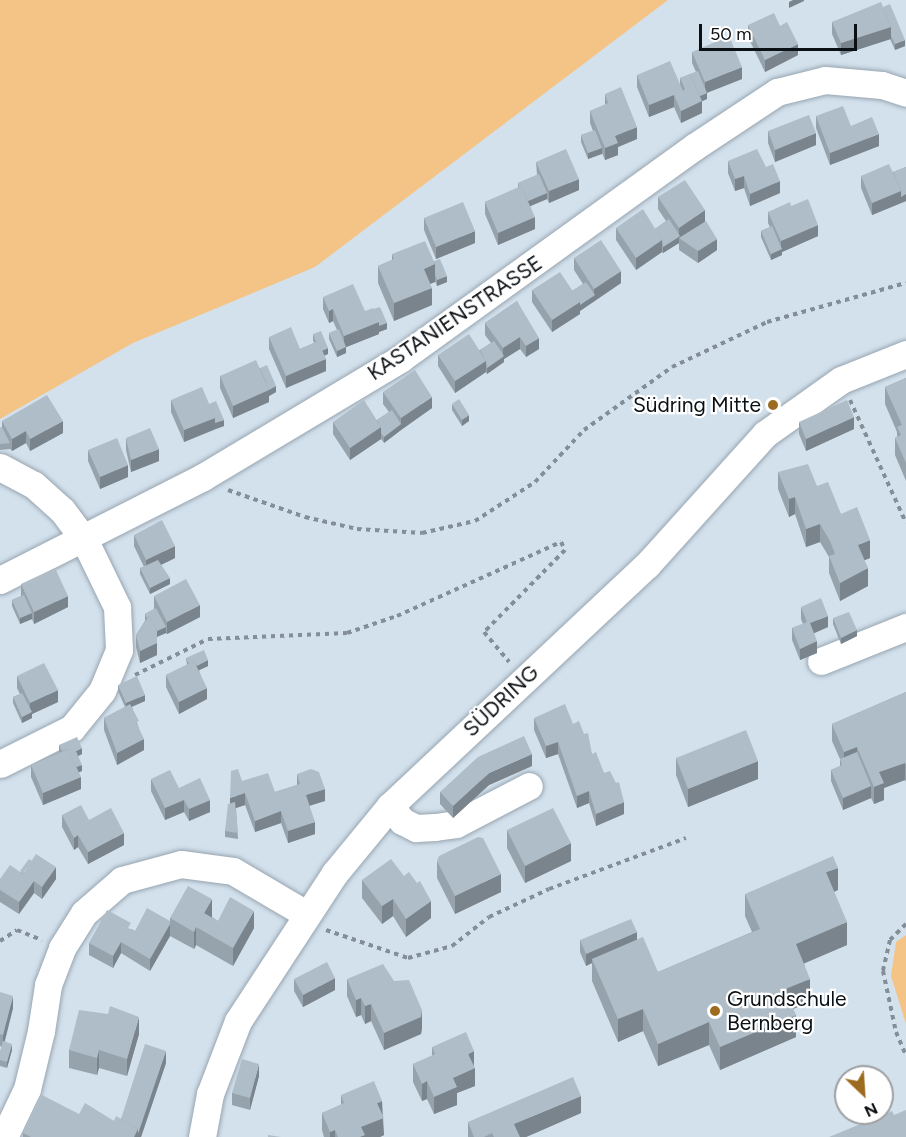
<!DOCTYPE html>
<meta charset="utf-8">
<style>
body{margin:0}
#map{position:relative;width:906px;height:1137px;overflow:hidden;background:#d3e1ed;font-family:Figtree,sans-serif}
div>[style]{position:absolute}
.green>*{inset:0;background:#f4c486}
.path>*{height:4px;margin-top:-2px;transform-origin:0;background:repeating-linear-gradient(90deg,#848e97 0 4.5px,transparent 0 9px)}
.roads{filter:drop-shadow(0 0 2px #97a5b0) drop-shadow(0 0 2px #97a5b0)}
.minor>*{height:27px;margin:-13.5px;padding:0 13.5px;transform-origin:13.5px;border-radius:13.5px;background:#fff}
.wall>*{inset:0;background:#96a3ac}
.shaded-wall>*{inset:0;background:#7a848c}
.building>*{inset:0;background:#afbdc8}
.dots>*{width:16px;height:16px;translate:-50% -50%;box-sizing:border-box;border:3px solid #fff;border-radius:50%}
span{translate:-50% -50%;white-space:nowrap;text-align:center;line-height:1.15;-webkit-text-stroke:4.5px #fff;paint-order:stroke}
.street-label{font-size:21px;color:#0b1014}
.poi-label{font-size:21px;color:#0b1014}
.right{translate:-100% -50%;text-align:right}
.left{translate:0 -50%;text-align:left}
.north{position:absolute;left:834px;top:1065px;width:60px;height:60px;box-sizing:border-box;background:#fff;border:2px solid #9d9fa1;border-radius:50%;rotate:155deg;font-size:16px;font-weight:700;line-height:24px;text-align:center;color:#0b1014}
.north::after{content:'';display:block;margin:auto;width:21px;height:27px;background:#9c6b1f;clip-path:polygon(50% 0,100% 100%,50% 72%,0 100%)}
.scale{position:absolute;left:699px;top:24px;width:158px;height:27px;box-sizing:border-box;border:3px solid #0b1014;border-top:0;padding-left:8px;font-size:18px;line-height:21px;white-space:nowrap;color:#0b1014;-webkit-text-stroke:4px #fff;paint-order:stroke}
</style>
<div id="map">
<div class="green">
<div style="clip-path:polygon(0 0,668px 0,315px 267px,133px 343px,0 419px)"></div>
<div style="clip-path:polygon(906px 935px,906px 1024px,891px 976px,896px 942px)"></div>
</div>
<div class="path">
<div style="left:850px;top:400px;width:135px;rotate:65.5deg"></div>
<div style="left:228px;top:490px;width:82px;rotate:19.3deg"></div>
<div style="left:305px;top:517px;width:53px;rotate:13deg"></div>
<div style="left:357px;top:529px;width:65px;rotate:3.5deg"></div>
<div style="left:422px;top:533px;width:54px;rotate:-12.8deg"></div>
<div style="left:475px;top:521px;width:72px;rotate:-33deg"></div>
<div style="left:535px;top:482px;width:71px;rotate:-46.7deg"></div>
<div style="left:584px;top:430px;width:108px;rotate:-35.6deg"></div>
<div style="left:672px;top:367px;width:105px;rotate:-25.3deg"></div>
<div style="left:767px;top:322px;width:144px;rotate:-15.7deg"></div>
<div style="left:135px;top:675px;width:81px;rotate:-26.3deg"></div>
<div style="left:208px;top:639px;width:139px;rotate:-2.5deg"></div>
<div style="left:347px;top:633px;width:53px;rotate:-18.8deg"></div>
<div style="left:397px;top:616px;width:180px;rotate:-24.3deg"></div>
<div style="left:561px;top:542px;width:9px;rotate:63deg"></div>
<div style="left:565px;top:550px;width:115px;rotate:134.6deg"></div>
<div style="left:484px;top:632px;width:39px;rotate:50deg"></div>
<div style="left:906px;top:924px;width:23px;rotate:135deg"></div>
<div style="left:890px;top:940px;width:32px;rotate:103deg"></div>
<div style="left:883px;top:971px;width:62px;rotate:78deg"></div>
<div style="left:896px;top:1032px;width:25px;rotate:67deg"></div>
<div style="left:326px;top:930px;width:87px;rotate:18.9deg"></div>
<div style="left:408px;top:958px;width:46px;rotate:-15.3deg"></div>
<div style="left:452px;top:946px;width:47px;rotate:-38.1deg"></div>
<div style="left:489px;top:917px;width:66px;rotate:-25deg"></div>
<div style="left:549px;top:889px;width:146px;rotate:-20.4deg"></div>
<div style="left:0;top:941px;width:20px;rotate:-33deg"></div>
<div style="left:17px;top:930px;width:27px;rotate:22deg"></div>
</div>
<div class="roads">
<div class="minor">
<div style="left:0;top:467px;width:38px;rotate:28deg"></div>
<div style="left:34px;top:485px;width:38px;rotate:42deg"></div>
<div style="left:62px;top:510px;width:36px;rotate:53deg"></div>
<div style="left:84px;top:539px;width:76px;rotate:64.1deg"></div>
<div style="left:117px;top:607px;width:43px;rotate:87.3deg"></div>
<div style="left:119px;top:650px;width:44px;rotate:112.5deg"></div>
<div style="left:102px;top:691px;width:48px;rotate:129deg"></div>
<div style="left:72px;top:728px;width:80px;rotate:153.4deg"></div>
<div style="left:0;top:580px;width:228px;rotate:-26.9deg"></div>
<div style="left:203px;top:477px;width:230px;rotate:-30.9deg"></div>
<div style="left:400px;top:359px;width:362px;rotate:-35.8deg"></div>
<div style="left:694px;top:147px;width:100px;rotate:-33.5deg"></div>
<div style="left:777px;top:92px;width:49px;rotate:-14deg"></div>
<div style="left:825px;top:80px;width:57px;rotate:5deg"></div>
<div style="left:882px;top:85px;width:25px;rotate:18deg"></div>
<div style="left:821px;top:661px;width:92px;rotate:-21.8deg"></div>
<div style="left:390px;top:806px;width:19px;rotate:51deg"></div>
<div style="left:402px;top:821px;width:16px;rotate:27deg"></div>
<div style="left:416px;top:828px;width:19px;rotate:-3deg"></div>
<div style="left:435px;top:827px;width:21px;rotate:-8deg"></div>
<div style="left:456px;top:824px;width:82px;rotate:-27.5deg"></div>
<div style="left:4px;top:1137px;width:53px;rotate:-64.4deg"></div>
<div style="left:27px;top:1089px;width:60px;rotate:-76.4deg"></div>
<div style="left:41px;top:1031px;width:47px;rotate:-81.3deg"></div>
<div style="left:48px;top:985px;width:40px;rotate:-69deg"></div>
<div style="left:62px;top:948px;width:41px;rotate:-57.8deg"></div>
<div style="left:84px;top:913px;width:50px;rotate:-41deg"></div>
<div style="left:122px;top:880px;width:61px;rotate:-15.2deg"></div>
<div style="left:181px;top:864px;width:52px;rotate:7.7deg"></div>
<div style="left:233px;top:871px;width:85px;rotate:30.5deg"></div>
<div style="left:202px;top:1137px;width:44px;rotate:-79.5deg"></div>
<div style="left:210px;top:1094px;width:78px;rotate:-69deg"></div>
<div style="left:238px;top:1021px;width:177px;rotate:-56.8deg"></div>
<div style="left:335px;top:873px;width:87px;rotate:-50.6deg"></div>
<div style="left:390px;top:806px;width:352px;rotate:-43.2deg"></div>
<div style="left:647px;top:565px;width:176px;rotate:-48deg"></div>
<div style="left:765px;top:434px;width:93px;rotate:-35.4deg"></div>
<div style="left:841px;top:380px;width:70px;rotate:-21.8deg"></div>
</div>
</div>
<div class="wall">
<div style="clip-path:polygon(883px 7px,905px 46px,895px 50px,890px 39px,841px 55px,832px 34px,832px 22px)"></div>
<div style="clip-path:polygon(748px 25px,798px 55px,765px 72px,748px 37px)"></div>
<div style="clip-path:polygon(692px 52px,742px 79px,707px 93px,707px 99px,702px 101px,702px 113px,681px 123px,674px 107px,649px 117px,637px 87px,637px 75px,680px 85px,680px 78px,696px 72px,692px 63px)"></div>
<div style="clip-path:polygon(605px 94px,637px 139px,618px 147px,618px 155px,605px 160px,602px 153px,588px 159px,581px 142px,581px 135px,593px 131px,590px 123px,590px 111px,605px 105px)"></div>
<div style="clip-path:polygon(816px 116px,851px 126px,879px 146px,830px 165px,816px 128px)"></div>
<div style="clip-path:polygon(768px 131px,816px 145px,775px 162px,768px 143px)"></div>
<div style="clip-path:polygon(728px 161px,766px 167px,780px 193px,750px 206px,744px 188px,735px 191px,728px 173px)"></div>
<div style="clip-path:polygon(536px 162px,579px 190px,549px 203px,547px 199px,530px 206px,535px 229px,498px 245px,485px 214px,485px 202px,518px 188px,518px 183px,537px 175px)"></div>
<div style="clip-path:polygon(906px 167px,906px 201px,872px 215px,861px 188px,861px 176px,893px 172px)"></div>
<div style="clip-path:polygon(658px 197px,705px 221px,717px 250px,698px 263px,679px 250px,679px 243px,663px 253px,662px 252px,636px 270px,616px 240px,616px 228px,655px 229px,666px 221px,658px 209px)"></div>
<div style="clip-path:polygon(791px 206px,818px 236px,782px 252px,782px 255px,771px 260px,761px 237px,761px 231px,770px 227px,768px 223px,768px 212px)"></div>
<div style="clip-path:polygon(424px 218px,475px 243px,436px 259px,424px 230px)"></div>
<div style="clip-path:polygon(392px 254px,434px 261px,447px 282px,437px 286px,435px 281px,435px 282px,430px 284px,432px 305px,394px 321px,378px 283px,378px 266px,392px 260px)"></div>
<div style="clip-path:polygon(574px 258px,621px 283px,580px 311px,580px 314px,552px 332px,532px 302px,532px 290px,572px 291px,583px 284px,574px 270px)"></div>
<div style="clip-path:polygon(323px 297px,365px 311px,387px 329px,379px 332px,379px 334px,346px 347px,346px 353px,337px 357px,329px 339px,329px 333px,337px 330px,333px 321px,329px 323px,323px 309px)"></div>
<div style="clip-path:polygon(517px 301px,539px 349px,526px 357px,520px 349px,504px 359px,504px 362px,487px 374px,486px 372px,455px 393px,438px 366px,438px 355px,480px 350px,491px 343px,485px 335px,485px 323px)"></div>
<div style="clip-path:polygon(313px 334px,328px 354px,324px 356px,326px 371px,286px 388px,269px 349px,269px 337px,300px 349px,314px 343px,313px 340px)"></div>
<div style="clip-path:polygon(260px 368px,276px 392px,269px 396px,269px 402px,233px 418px,220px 388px,220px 376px)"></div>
<div style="clip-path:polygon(906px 378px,906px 481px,895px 455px,895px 438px,897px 437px,897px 432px,885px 404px,885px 387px)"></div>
<div style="clip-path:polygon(383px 392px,432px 408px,401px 430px,384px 443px,381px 439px,350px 460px,333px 434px,333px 422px,377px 420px,389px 412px,383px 404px)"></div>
<div style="clip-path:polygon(171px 400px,209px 404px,224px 426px,184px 442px,171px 412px)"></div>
<div style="clip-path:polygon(452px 404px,469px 421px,462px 426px,452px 410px)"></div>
<div style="clip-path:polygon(2px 421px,63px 433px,30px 451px,26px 443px,12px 451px,10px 449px,0 450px,0 428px,2px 427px)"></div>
<div style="clip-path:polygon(799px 422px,854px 429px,806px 451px,799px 434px)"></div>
<div style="clip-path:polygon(126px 438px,159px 461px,131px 472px,126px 450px)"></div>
<div style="clip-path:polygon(88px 450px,128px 477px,100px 489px,88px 461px)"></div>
<div style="clip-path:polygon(778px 472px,817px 486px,841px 514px,870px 558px,864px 560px,868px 586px,840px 601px,829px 573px,829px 557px,820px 542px,806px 547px,795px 514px,789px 517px,778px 489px)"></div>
<div style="clip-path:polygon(134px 535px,175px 558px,161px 565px,170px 584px,150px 594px,140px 574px,140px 568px,144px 567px,134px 546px)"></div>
<div style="clip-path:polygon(21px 584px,68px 607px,34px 624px,32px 619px,20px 624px,12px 606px,12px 600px,21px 596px)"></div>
<div style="clip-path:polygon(154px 596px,200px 617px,167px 634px,166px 633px,157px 637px,157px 655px,140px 663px,136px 647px,136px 635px,145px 621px,145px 614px,154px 609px)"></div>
<div style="clip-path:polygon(801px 607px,828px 627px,814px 633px,817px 653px,800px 660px,792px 640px,792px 628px,803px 624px,801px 619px)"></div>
<div style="clip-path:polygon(833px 618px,857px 636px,841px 644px,833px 624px)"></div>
<div style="clip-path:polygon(186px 658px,208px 666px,199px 670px,207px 699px,179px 714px,166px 687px,166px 675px,187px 665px)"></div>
<div style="clip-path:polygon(17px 676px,58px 702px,32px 714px,32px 718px,22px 723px,13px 703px,13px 697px,20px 694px,17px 688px)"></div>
<div style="clip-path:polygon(118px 685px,145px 701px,132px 707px,139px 729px,144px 750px,117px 765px,104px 730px,104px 718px,125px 707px,118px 691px)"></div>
<div style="clip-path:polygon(906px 692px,906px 782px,905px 780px,884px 788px,884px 800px,874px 804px,871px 798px,843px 810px,831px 781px,831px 770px,840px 766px,840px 759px,832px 741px,832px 724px)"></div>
<div style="clip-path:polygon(534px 718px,573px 724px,604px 773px,624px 814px,596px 826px,589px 803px,577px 808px,558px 754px,546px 758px,534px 730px)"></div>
<div style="clip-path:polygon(59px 745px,82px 754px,78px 756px,82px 771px,79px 772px,81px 789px,43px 805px,31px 777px,31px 765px,59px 752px)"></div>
<div style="clip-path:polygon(676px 758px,758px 779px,688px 807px,676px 775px)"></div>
<div style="clip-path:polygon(532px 766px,489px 785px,453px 818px,440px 804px,440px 792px)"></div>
<div style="clip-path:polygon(297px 774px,325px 801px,309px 805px,315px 834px,288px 843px,281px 823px,255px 832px,245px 805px,236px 808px,238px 839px,225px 837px,225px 831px,242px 781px,275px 792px,297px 785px)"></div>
<div style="clip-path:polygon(151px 779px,179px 788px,210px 812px,189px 821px,184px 812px,165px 820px,151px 791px)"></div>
<div style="clip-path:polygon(62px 815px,89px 820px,124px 845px,88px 864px,78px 847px,74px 850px,62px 827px)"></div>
<div style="clip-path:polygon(507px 830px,571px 861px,525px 883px,507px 848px)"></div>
<div style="clip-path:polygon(437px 861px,501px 892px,455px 914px,437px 878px)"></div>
<div style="clip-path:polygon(20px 872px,56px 879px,42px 899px,34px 893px,19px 914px,0 902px,0 879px)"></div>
<div style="clip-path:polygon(404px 876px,431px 918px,406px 937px,393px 916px,382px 924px,362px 898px,362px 880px)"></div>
<div style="clip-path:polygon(838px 890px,834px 892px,847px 945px,804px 963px,810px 1002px,793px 1009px,796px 1037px,720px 1070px,709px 1045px,658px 1066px,643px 1031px,618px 1042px,592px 981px,592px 963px,586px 966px,580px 952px,580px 940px,637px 940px,658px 972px,752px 932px,745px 916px,745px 894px)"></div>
<div style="clip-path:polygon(212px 917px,218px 921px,254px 928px,233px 966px,196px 945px,194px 949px,170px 936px,150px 971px,121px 953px,113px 968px,89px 955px,89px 943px,131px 929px,135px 931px,170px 921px,170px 918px)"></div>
<div style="clip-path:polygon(294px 979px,335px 990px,303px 1007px,294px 991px)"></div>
<div style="clip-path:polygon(347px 979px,422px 1028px,421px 1034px,384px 1050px,371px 1021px,365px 1024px,361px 1015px,356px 1017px,347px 996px)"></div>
<div style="clip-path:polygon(0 992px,13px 1008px,5px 1041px,12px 1050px,7px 1068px,0 1066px,0 1052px,2px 1047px,0 1046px)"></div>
<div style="clip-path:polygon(108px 1014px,139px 1034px,127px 1076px,99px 1068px,97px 1075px,69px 1068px,69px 1050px)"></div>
<div style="clip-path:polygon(432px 1047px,474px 1066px,475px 1086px,457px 1093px,457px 1105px,434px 1114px,427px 1099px,422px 1101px,413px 1082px,413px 1064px,432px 1056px)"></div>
<div style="clip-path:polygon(166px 1063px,141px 1137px,23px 1137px,23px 1133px,79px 1114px,114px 1121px,121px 1119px)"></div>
<div style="clip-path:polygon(259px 1076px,250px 1110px,232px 1105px,232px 1093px)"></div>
<div style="clip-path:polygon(341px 1095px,382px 1115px,384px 1135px,380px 1137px,324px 1137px,322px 1130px,322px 1113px,341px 1105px)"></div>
<div style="clip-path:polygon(581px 1113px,526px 1137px,468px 1137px,468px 1122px)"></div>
</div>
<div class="shaded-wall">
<div style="clip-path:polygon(793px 0,804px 0,804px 1px,789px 8px,789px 2px)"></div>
<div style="clip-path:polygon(891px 27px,891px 39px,841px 55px,841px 43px)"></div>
<div style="clip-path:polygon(905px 40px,905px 46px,895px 50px,895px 44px)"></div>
<div style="clip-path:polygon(798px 44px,798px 55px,765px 72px,765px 60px)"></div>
<div style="clip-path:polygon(742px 67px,742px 79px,706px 93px,707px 93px,707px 99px,698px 103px,698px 97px,705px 94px,705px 82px)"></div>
<div style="clip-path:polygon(674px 95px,674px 107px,649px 117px,649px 105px)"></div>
<div style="clip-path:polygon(702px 101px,702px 113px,681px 123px,681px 111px)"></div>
<div style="clip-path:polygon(637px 127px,637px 139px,618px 147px,618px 155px,605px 160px,605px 148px,615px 136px)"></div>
<div style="clip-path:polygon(816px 133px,816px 145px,775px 162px,775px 150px)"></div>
<div style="clip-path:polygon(879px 134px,879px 146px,830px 165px,830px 153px)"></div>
<div style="clip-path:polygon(602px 148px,602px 154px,588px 159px,588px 153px)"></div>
<div style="clip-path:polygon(744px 176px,744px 188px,735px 191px,735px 179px)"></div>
<div style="clip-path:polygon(579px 179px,579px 190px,549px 203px,549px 191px)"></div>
<div style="clip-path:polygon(780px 181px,780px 193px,750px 206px,750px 194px)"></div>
<div style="clip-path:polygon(901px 191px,906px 194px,906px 201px,872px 215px,872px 203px)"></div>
<div style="clip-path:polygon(547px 193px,547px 199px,526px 208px,526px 202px)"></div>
<div style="clip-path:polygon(705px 210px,705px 222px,679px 238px,679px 243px,663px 253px,663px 247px,679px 237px,679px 228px)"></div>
<div style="clip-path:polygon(535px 217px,535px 229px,498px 245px,498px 233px)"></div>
<div style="clip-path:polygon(818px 225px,818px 236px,782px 252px,782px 255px,771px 260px,771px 254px,781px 249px,781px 241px)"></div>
<div style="clip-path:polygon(475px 231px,475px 243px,436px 259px,436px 247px)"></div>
<div style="clip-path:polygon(717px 239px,717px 250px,698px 263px,698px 251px)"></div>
<div style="clip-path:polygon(662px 240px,662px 252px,636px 270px,636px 258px)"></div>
<div style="clip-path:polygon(435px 264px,435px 282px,424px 286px,424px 269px)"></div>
<div style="clip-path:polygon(621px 271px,621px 283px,580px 311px,580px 314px,552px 332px,552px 320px,580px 302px,594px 296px,594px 289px)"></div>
<div style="clip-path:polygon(447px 276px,447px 282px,437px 286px,437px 280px)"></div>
<div style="clip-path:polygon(432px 288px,432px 305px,394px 321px,394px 303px)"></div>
<div style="clip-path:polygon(333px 309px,333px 321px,329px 323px,329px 311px)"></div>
<div style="clip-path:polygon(379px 322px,387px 323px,387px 329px,379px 332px,379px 334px,344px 348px,344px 336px)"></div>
<div style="clip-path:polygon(520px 337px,520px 349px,504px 359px,504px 362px,487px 374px,487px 368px,503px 357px,503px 348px)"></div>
<div style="clip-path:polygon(539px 338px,539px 349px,526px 357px,526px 346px)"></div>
<div style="clip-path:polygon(346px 347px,346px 353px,337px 357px,337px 351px)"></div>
<div style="clip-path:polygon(328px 348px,328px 354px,320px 357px,320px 351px)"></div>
<div style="clip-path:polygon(326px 359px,326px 371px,286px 388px,286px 376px)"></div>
<div style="clip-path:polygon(486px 361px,486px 372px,455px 393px,455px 381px)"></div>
<div style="clip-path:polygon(276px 386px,276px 392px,269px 396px,269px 402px,233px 418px,233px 406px)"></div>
<div style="clip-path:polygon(432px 397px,432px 408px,401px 430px,384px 443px,384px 437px,401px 424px,401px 418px)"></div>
<div style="clip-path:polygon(469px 415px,469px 421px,462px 426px,462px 420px)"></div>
<div style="clip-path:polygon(854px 417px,854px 429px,806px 451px,806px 439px)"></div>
<div style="clip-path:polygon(215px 418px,215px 429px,184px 442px,184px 430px)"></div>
<div style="clip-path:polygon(224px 420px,224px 426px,215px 429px,215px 423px)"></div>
<div style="clip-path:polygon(63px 421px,63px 433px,30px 451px,30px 439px)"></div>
<div style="clip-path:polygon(381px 427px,381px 439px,350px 460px,350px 448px)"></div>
<div style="clip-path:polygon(26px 431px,26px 443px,12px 451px,12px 439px)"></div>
<div style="clip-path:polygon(159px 449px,159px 461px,131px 472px,131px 460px)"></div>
<div style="clip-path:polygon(128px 465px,128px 477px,100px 489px,100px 477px)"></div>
<div style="clip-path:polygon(795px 497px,795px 514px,789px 517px,789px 499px)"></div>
<div style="clip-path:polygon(820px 524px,820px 542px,806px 547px,806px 529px)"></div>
<div style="clip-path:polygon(870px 540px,870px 558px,858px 563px,858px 545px)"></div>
<div style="clip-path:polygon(175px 546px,175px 558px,146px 572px,146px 560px)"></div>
<div style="clip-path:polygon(868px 568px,868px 586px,840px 601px,840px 583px)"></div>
<div style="clip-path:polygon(170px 578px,170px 584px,150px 594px,150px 588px)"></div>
<div style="clip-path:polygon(68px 596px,68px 607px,34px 624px,34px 612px)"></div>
<div style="clip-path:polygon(200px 605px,200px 617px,167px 634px,167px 622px)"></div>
<div style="clip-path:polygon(32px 613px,32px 619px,20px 624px,20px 618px)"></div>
<div style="clip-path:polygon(828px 616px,828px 627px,810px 635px,810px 623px)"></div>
<div style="clip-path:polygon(166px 627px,166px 633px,154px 638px,154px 632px)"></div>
<div style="clip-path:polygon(857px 630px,857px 636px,841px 644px,841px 638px)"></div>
<div style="clip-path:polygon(817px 641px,817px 653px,800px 660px,800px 649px)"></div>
<div style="clip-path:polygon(157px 643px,157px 655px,140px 663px,140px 651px)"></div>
<div style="clip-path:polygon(208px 660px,208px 666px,191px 674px,191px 668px)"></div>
<div style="clip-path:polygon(207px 688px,207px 699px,179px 714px,179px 702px)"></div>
<div style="clip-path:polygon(58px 690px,58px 702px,32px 714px,32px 718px,22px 723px,22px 717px,30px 713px,30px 703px)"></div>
<div style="clip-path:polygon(145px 695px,145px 701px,126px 709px,126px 703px)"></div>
<div style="clip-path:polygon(144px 739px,144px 750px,117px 765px,117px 753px)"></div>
<div style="clip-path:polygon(558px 742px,558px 754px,546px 758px,546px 746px)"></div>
<div style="clip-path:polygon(857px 747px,857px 764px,844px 770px,844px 752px)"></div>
<div style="clip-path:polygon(82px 748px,82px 754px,76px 757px,76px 751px)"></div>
<div style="clip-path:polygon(532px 754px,532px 766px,489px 785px,453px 818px,453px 806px,489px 773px)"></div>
<div style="clip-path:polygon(758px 761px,758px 779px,688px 807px,688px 789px)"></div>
<div style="clip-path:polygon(905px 763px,905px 780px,884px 788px,884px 800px,874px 804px,874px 787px,879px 772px)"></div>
<div style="clip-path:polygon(82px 765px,82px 771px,74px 774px,74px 768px)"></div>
<div style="clip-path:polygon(81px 777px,81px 789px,43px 805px,43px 793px)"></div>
<div style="clip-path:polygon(871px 786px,871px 798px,843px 810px,843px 798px)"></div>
<div style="clip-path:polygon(325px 789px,325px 801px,306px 807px,306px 795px)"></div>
<div style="clip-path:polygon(589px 791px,589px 803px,577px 808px,577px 796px)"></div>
<div style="clip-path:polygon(245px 793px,245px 805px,230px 810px,230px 798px)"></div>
<div style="clip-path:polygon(184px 800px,184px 812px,165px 820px,165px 808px)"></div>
<div style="clip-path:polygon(210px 800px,210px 812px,189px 821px,189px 809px)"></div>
<div style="clip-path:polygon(624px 802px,624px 814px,596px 826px,596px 814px)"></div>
<div style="clip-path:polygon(281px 811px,281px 823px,255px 832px,255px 821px)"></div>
<div style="clip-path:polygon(315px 822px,315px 834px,288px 843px,288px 831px)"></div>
<div style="clip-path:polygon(124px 833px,124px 845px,88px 864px,88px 852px)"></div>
<div style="clip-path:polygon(78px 835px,78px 847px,74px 850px,74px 838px)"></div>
<div style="clip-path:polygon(571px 843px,571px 861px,525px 883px,525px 866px)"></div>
<div style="clip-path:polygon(56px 867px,56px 879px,42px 899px,42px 887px)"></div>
<div style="clip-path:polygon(838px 868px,838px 890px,826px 895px,826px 872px)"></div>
<div style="clip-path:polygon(501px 874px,501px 892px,455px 914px,455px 896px)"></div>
<div style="clip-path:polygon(34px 881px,34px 893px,19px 914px,19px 902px)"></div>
<div style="clip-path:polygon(212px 899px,212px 917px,204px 931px,204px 913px)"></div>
<div style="clip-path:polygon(393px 899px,393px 916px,382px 924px,382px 906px)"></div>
<div style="clip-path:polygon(431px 901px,431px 918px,406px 937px,406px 919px)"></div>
<div style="clip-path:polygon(254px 911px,254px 928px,233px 966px,233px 948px)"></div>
<div style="clip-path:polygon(847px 922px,847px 945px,796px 967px,796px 944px)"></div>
<div style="clip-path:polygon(170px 924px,170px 936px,150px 971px,150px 959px)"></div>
<div style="clip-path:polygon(196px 927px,196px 945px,194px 949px,194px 932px)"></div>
<div style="clip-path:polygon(637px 932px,637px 944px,592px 959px,592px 963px,586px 966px,586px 954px)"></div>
<div style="clip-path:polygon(121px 942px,121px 953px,113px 968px,113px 956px)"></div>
<div style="clip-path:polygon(335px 978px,335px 990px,303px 1007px,303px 995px)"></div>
<div style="clip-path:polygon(810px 979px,810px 1002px,785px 1012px,785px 989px)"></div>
<div style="clip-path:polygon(13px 996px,13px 1008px,3px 1047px,3px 1035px)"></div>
<div style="clip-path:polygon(361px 998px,361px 1015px,356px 1017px,356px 1000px)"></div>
<div style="clip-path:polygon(371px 1004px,371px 1021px,365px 1024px,365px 1006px)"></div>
<div style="clip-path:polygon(643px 1009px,643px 1031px,618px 1042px,618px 1019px)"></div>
<div style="clip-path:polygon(422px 1010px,422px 1028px,421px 1034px,384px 1050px,384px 1033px)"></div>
<div style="clip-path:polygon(796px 1015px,796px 1037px,720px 1070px,720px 1047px)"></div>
<div style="clip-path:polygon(139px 1017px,139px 1034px,127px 1076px,127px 1059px)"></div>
<div style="clip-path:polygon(709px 1022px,709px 1045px,658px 1066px,658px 1044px)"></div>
<div style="clip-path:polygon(12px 1044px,12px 1050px,7px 1068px,7px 1062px)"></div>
<div style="clip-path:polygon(99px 1050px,99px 1068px,97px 1075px,97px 1058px)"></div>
<div style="clip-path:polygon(166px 1051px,166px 1063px,141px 1137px,134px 1137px)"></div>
<div style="clip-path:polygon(474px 1051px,474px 1069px,468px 1054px)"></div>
<div style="clip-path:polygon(259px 1064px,259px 1076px,250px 1110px,250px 1098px)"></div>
<div style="clip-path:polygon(475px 1068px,475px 1086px,457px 1093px,457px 1105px,434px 1114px,434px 1097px,453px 1078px)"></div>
<div style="clip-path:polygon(427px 1081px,427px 1099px,422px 1101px,422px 1084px)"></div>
<div style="clip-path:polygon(581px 1096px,581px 1113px,526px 1137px,514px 1137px,514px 1124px)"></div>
<div style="clip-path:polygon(382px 1101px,384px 1135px,380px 1137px,360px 1137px,361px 1127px,377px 1103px)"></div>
<div style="clip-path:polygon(335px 1130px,335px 1137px,330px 1137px,330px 1132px)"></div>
</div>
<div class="building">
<div style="clip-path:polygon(881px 2px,891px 27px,841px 43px,832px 22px)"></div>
<div style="clip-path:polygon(890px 4px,905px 40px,895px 44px,891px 36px,891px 27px,883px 7px)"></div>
<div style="clip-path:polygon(774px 13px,780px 26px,787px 22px,798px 44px,765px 60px,748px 25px)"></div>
<div style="clip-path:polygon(729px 36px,742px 67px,705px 82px,692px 52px)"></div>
<div style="clip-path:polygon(670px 61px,683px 91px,685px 89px,680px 78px,690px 74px,702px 101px,681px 111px,674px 95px,649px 105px,637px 75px)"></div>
<div style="clip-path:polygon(698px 71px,707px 93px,700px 96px,690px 74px)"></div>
<div style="clip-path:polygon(621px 87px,637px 127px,615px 136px,618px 143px,605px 148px,590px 111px,608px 103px,605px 94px)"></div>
<div style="clip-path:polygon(843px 106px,851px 126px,872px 117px,879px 134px,830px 153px,816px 116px)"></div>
<div style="clip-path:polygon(809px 115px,816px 133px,775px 150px,768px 131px)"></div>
<div style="clip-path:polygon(595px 130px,602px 148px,588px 153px,581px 135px)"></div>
<div style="clip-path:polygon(566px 149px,579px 179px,549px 191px,536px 162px)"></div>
<div style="clip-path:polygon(757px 149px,766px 167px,773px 164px,780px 181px,750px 194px,744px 176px,735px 179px,728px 161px)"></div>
<div style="clip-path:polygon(889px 164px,901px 191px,872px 203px,861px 176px)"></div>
<div style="clip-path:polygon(906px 167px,906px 194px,901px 197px,901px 191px,893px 172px)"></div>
<div style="clip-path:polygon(539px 174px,547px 193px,528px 201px,521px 186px,519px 187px,518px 183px)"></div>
<div style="clip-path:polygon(685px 180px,705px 210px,679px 228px,658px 197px)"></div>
<div style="clip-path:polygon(521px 186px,535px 217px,498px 233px,485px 202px)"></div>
<div style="clip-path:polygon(808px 199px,818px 225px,781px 241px,768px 212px,790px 202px,791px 206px)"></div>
<div style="clip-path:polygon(463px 202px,475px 231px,436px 247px,424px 218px)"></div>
<div style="clip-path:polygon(643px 209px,662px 240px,636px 258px,616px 228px)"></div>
<div style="clip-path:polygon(669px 219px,680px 236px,663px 247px,662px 240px,655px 229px)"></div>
<div style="clip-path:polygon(706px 221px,717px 239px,698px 251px,679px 238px)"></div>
<div style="clip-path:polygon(772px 226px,782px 249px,771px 254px,761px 231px)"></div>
<div style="clip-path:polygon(601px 240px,621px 271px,594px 289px,574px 258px)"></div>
<div style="clip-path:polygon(425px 241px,435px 264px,424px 269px,432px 288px,394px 303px,378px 266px,394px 259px,392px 254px)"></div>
<div style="clip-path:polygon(440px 259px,447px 276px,437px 280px,435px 275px,435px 264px,434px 261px)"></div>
<div style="clip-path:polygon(560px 272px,580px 302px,552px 320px,532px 290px)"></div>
<div style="clip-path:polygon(586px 282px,595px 295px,580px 305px,580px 302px,572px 291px)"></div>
<div style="clip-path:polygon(353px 284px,365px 311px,373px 308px,379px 322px,344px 336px,333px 309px,329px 311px,323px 297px)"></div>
<div style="clip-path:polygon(517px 301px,539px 338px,526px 346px,520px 337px,503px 348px,485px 323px)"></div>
<div style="clip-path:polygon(380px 307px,387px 323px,379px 326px,379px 322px,373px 309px)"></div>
<div style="clip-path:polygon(291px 327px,300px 349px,318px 341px,326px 359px,286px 376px,269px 337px)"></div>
<div style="clip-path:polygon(339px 329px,346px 347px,337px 351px,329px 333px)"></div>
<div style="clip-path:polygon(321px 331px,328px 348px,322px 351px,318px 341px,316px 342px,313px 334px)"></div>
<div style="clip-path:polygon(469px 334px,486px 361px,455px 381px,438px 355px)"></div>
<div style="clip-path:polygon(494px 341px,504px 356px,487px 368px,486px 361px,480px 350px)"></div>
<div style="clip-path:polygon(256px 360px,269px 390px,233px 406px,220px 376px)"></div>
<div style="clip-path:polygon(267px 365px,276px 386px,269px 390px,260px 368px)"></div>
<div style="clip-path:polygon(415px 370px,432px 397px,401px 418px,383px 392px)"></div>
<div style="clip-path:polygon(906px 378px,906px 463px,895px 438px,901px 435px,897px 427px,902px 425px,885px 387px)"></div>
<div style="clip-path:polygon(202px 387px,215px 418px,184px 430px,171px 400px)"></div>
<div style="clip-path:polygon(47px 395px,63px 421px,30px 439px,26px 431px,12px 439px,2px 421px)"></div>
<div style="clip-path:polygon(459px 399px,469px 415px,462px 420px,452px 404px)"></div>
<div style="clip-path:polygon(364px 400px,381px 427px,350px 448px,333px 422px)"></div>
<div style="clip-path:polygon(847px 400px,854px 417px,806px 439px,799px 422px)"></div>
<div style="clip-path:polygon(216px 401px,224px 420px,215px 423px,215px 418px,209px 404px)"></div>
<div style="clip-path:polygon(392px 410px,401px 424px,384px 437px,381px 433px,381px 427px,377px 420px)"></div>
<div style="clip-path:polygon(2px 427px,10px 443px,0 444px,0 428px)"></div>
<div style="clip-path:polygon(150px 428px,159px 449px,131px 460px,126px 438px)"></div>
<div style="clip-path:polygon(117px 438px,128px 465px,100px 477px,88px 450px)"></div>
<div style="clip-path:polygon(808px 464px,817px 486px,828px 482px,841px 514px,857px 507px,870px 540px,858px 545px,868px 568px,840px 583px,829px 556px,835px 554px,830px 541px,820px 524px,806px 529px,795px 497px,789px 499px,778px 472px)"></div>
<div style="clip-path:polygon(162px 520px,175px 546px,146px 560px,134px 535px)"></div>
<div style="clip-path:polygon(158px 560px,170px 578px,150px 588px,140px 568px)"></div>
<div style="clip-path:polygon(55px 568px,68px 596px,34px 612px,21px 584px)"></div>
<div style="clip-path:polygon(186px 579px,200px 605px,167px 622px,154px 596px)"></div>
<div style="clip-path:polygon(24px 595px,32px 613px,20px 618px,12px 600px)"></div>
<div style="clip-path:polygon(821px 598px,828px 616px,810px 623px,817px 641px,800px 649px,792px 628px,807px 622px,801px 607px)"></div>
<div style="clip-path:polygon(156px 608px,166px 627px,157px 631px,149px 616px,147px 618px,145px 614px)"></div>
<div style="clip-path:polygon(849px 612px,857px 630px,841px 638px,833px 618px)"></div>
<div style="clip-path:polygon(149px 616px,157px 631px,157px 643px,140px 651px,136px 635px)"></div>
<div style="clip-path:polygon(204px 650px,208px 660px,197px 666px,194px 661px,189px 664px,186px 658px)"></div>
<div style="clip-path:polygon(194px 661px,207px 688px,179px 702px,166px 675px)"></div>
<div style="clip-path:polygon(44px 663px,58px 690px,30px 703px,17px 676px)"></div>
<div style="clip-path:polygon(137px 676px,145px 695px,126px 703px,118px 685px)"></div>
<div style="clip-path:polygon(906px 692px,906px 765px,905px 763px,879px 772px,884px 783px,874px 787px,857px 747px,844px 752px,832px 724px)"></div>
<div style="clip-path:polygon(22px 693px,32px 712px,22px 717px,13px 697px)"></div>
<div style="clip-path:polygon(130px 704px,139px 721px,136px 722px,144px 739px,117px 753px,104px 718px)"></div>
<div style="clip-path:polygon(565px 704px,573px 724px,579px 721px,584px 734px,588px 733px,592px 754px,596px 752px,604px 773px,610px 771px,616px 783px,619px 782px,624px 802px,596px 814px,589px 791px,577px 796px,558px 742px,546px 746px,534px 718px)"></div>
<div style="clip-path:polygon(746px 730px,758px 761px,688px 789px,676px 758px)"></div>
<div style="clip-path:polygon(524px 736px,532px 754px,489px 773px,453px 806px,440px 792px,478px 757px)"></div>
<div style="clip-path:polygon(77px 737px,82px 748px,76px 751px,82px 765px,76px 767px,68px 749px,62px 751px,59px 745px)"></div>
<div style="clip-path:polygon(68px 749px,81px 777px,43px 793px,31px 765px)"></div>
<div style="clip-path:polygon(857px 752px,871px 786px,843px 798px,831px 770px,842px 765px,840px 759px)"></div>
<div style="clip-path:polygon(238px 769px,242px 781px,268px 773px,275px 792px,300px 784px,297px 774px,311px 769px,319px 772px,325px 789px,306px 795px,315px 822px,288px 831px,281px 811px,255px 821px,245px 793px,230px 798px,231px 771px)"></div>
<div style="clip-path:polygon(170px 770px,179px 788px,200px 778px,210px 800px,189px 809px,184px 800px,165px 808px,151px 779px)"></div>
<div style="clip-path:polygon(235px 802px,238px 833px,225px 831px,228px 804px)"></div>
<div style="clip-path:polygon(81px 805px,89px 820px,111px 808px,124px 833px,88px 852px,78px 835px,74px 838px,62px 815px)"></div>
<div style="clip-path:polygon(553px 808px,571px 843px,525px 866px,507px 830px)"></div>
<div style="clip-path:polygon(478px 837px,483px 838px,501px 874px,455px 896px,437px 861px,439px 856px)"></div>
<div style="clip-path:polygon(36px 854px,56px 867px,42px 887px,34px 881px,19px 902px,0 890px,0 879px,10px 865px,23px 874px)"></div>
<div style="clip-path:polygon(833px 856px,838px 868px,826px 872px,847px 922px,796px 944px,810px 979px,785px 989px,796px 1015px,720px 1047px,709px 1022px,658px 1044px,643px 1009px,618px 1019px,592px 959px,643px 937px,658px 972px,760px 929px,745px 894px)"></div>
<div style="clip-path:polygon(29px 859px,32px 861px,23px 873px,20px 871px)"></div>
<div style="clip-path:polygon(391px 859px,404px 876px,409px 872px,417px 883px,420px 881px,431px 901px,406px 919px,393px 899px,382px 906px,362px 880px)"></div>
<div style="clip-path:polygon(188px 886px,212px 899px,204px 913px,218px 921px,230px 897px,254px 911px,233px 948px,196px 927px,194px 932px,170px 918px)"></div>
<div style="clip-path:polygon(147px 908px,170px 921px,170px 924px,150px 959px,121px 942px,113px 956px,89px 943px,107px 910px,131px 923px,128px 928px,135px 931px)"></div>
<div style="clip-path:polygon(631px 919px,637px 932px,586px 954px,580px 940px)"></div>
<div style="clip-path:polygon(327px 962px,335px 978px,303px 995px,294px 979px)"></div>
<div style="clip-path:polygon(383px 964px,394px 981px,409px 980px,422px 1010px,421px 1017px,384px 1033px,371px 1004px,365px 1006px,361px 998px,356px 1000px,347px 979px)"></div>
<div style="clip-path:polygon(0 992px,13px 996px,3px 1035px,0 1034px)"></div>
<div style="clip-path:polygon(110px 1006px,139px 1017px,127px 1059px,99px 1050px,97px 1058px,69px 1050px,79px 1010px,108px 1014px)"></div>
<div style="clip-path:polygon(466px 1032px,474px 1051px,468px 1054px,475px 1068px,453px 1078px,457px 1087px,434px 1097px,427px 1081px,422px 1084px,413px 1064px,435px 1054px,432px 1047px)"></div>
<div style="clip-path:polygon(3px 1041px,12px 1044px,7px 1062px,0 1060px,0 1052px)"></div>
<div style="clip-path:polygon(145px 1044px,166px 1051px,138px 1134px,138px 1129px,121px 1119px)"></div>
<div style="clip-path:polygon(242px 1059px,259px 1064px,250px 1098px,232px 1093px)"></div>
<div style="clip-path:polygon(573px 1077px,581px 1096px,514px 1124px,520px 1137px,494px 1137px,492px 1133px,484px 1137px,474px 1137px,468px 1122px)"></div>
<div style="clip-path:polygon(374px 1081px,382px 1101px,377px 1103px,384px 1118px,361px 1127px,365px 1135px,360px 1137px,338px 1137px,335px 1130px,330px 1132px,322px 1113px,344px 1103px,341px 1095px)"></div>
<div style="clip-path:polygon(42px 1095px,79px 1114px,85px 1103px,114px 1121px,116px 1116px,138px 1129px,134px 1137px,31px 1137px,23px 1133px)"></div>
<div style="clip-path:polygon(906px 1110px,906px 1137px,829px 1137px,892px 1111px,894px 1115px)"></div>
<div style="clip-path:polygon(268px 1135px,281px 1137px,268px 1137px)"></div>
</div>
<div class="dots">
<div style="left:773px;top:405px;background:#9c6b1f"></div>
<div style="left:715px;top:1011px;background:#9c6b1f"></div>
</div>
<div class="street-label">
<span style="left:455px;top:318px;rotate:-34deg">KASTANIENSTRASSE</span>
<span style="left:501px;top:701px;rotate:-43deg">SÜDRING</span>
</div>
<div class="poi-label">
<span class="right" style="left:761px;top:405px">Südring Mitte</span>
<span class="left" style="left:727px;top:1011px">Grundschule<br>Bernberg</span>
</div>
<div class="north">N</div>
<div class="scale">50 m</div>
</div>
